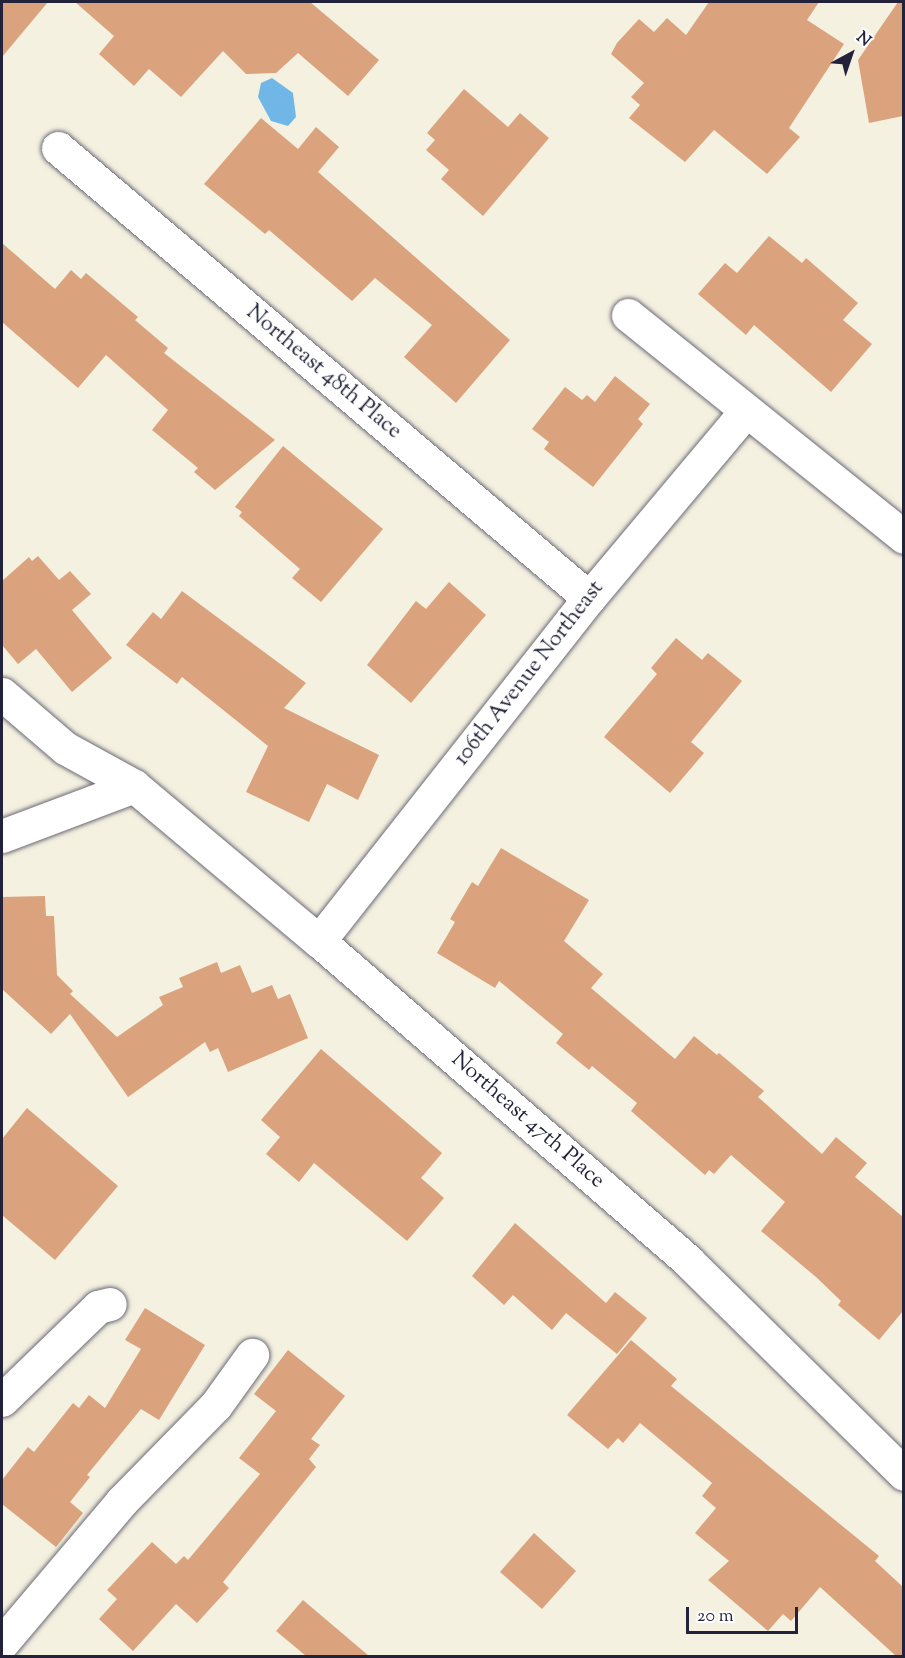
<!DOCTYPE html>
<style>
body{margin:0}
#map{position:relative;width:905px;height:1658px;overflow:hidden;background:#f5f1e1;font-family:"Sorts Mill Goudy",serif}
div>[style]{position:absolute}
.water>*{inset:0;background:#70b7e7}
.building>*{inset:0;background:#daa37d}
.roads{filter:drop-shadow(0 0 2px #6c6a75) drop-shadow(0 0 2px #6c6a75)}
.minor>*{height:33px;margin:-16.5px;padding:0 16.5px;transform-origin:16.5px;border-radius:16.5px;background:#fff}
span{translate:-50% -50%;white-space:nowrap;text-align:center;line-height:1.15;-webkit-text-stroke:5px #fff;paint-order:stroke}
.street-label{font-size:22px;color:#22223b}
.frame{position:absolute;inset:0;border:3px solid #22223b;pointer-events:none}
.north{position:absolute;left:821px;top:24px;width:60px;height:60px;-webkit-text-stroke:4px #fff;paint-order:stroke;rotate:40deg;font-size:16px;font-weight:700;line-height:24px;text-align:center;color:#22223b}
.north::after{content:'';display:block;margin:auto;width:21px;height:27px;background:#22223b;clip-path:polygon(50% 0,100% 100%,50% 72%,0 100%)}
.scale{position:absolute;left:686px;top:1607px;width:112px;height:27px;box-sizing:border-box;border:3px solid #22223b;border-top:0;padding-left:8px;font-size:18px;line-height:21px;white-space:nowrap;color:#22223b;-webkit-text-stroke:4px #fff;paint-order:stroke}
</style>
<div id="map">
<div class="water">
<div style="clip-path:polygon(272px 78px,293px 93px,296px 117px,288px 126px,271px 121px,258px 97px,261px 83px)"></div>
</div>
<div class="building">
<div style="clip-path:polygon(2px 2px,48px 2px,2px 57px)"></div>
<div style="clip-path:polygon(75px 2px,310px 2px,379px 60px,348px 96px,298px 53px,276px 73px,246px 74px,223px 51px,181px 97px,149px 69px,134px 86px,99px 54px,114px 36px)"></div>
<div style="clip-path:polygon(709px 2px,819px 2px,807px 20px,844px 44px,789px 128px,800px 137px,767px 174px,714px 130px,685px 162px,629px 118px,640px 105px,631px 97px,644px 83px,611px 54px,617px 43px,639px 19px,654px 32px,667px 18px,686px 35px)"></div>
<div style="clip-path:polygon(898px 2px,903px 2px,903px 116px,869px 123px,858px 60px)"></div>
<div style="clip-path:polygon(464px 89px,508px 127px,520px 113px,549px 138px,483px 216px,441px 179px,449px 170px,426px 150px,435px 140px,427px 133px)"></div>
<div style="clip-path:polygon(261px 118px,298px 149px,316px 127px,339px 147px,318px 172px,510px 340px,456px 403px,404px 357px,432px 325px,375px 278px,352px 301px,269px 230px,265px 234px,204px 184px)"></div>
<div style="clip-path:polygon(769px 236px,802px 263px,806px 258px,858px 303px,843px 320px,872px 344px,831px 392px,754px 325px,746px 335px,698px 294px,725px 263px,737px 273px)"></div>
<div style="clip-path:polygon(2px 243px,55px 289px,71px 270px,81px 279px,86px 273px,138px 317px,135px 320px,168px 348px,164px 353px,275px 440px,215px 490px,194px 472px,198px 468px,152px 430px,168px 410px,106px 355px,78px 388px,2px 322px)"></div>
<div style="clip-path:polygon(615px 376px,650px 404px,638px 419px,643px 424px,593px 487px,544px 449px,549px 442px,532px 429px,565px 387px,582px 400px,587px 395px,595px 402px)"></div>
<div style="clip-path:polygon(283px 446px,383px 529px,321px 602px,292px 578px,300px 569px,239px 516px,242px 512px,235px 507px)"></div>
<div style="clip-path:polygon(38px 556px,59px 580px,70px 571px,91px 594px,72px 610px,112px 658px,72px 692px,36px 649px,18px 664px,2px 645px,2px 581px,29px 557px,32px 561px)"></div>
<div style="clip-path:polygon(449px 582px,486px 615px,411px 703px,367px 665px,416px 601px,426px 609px)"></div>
<div style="clip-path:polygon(182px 591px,306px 683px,284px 708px,379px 755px,358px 800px,327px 784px,309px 822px,246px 792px,268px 746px,182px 677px,177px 684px,126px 645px,153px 612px,161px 619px)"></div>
<div style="clip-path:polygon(676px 638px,702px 660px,708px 653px,742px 681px,691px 742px,704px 753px,670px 793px,604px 737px,657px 674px,651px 668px)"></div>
<div style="clip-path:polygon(501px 848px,589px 900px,564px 941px,603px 974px,591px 988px,675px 1059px,694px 1036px,717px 1055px,719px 1053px,764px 1091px,758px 1097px,822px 1154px,836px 1137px,867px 1163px,855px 1177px,903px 1217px,903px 1311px,879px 1340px,838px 1305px,841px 1301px,816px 1277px,761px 1231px,785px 1202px,731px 1155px,714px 1174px,709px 1170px,705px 1175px,631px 1111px,637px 1103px,592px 1066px,589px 1070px,556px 1043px,563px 1034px,499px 981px,495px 988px,437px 953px,455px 922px,450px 919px,472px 882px,478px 886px)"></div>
<div style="clip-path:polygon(45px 896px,46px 916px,54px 916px,57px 975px,73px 991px,70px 994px,117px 1037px,163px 1005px,159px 997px,183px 987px,179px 978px,217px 962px,221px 973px,240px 965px,252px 993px,272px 985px,278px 999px,290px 994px,308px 1038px,228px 1072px,218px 1048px,210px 1052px,205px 1042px,128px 1097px,70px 1014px,51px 1034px,2px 989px,2px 897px)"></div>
<div style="clip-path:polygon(321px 1049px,442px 1153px,421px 1178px,444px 1198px,407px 1241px,314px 1163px,299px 1182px,266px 1154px,280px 1137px,261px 1120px)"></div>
<div style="clip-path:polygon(27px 1108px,118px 1186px,55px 1260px,2px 1215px,2px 1139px)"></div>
<div style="clip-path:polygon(515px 1223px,606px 1303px,615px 1292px,647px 1318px,617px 1354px,566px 1313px,552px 1330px,513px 1295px,504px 1305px,472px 1276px)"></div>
<div style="clip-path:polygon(145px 1308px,205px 1345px,159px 1420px,141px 1409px,87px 1475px,90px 1477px,70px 1502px,83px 1513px,56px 1547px,2px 1504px,2px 1480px,28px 1447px,34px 1452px,73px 1403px,79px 1408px,89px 1395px,105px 1408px,141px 1349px,125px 1340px)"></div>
<div style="clip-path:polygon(631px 1340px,677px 1379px,671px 1386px,879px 1556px,875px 1561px,903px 1587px,903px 1656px,896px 1656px,820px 1587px,791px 1621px,783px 1614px,768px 1631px,708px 1580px,729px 1561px,695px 1533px,716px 1508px,702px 1496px,712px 1483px,640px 1423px,623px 1443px,618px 1438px,608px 1449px,567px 1415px)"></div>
<div style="clip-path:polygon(288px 1350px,345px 1396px,311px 1439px,320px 1445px,309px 1459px,316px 1467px,223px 1582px,229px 1588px,197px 1623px,176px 1604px,133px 1651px,99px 1619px,117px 1599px,107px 1590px,152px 1542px,176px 1564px,184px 1556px,188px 1560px,260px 1474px,239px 1458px,276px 1411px,254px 1394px)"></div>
<div style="clip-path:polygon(534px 1533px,576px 1571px,542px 1609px,500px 1572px)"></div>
<div style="clip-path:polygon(303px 1600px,369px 1656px,306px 1656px,276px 1631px)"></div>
</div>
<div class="roads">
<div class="minor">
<div style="left:58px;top:148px;width:696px;rotate:40.28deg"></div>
<div style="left:628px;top:315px;width:354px;rotate:38.8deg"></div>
<div style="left:2px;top:694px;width:83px;rotate:40.6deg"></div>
<div style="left:65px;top:748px;width:79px;rotate:28.8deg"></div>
<div style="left:134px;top:786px;width:241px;rotate:40deg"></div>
<div style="left:319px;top:941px;width:488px;rotate:40.9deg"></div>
<div style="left:688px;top:1261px;width:303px;rotate:44.6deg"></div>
<div style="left:2px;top:836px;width:141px;rotate:-20.7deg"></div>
<div style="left:319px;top:941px;width:437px;rotate:-51.8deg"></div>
<div style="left:589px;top:598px;width:244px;rotate:-50deg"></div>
<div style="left:2px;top:1400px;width:134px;rotate:-44.1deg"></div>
<div style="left:98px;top:1307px;width:12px;rotate:-14deg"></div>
<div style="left:2px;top:1643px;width:185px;rotate:-49.8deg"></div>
<div style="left:121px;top:1502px;width:136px;rotate:-45.6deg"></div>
<div style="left:216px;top:1405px;width:62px;rotate:-54.2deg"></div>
</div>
</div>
<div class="street-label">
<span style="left:323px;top:373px;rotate:40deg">Northeast 48th Place</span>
<span style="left:530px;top:674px;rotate:-52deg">106th Avenue Northeast</span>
<span style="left:527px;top:1121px;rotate:41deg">Northeast 47th Place</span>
</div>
<div class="frame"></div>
<div class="north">N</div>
<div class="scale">20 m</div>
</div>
